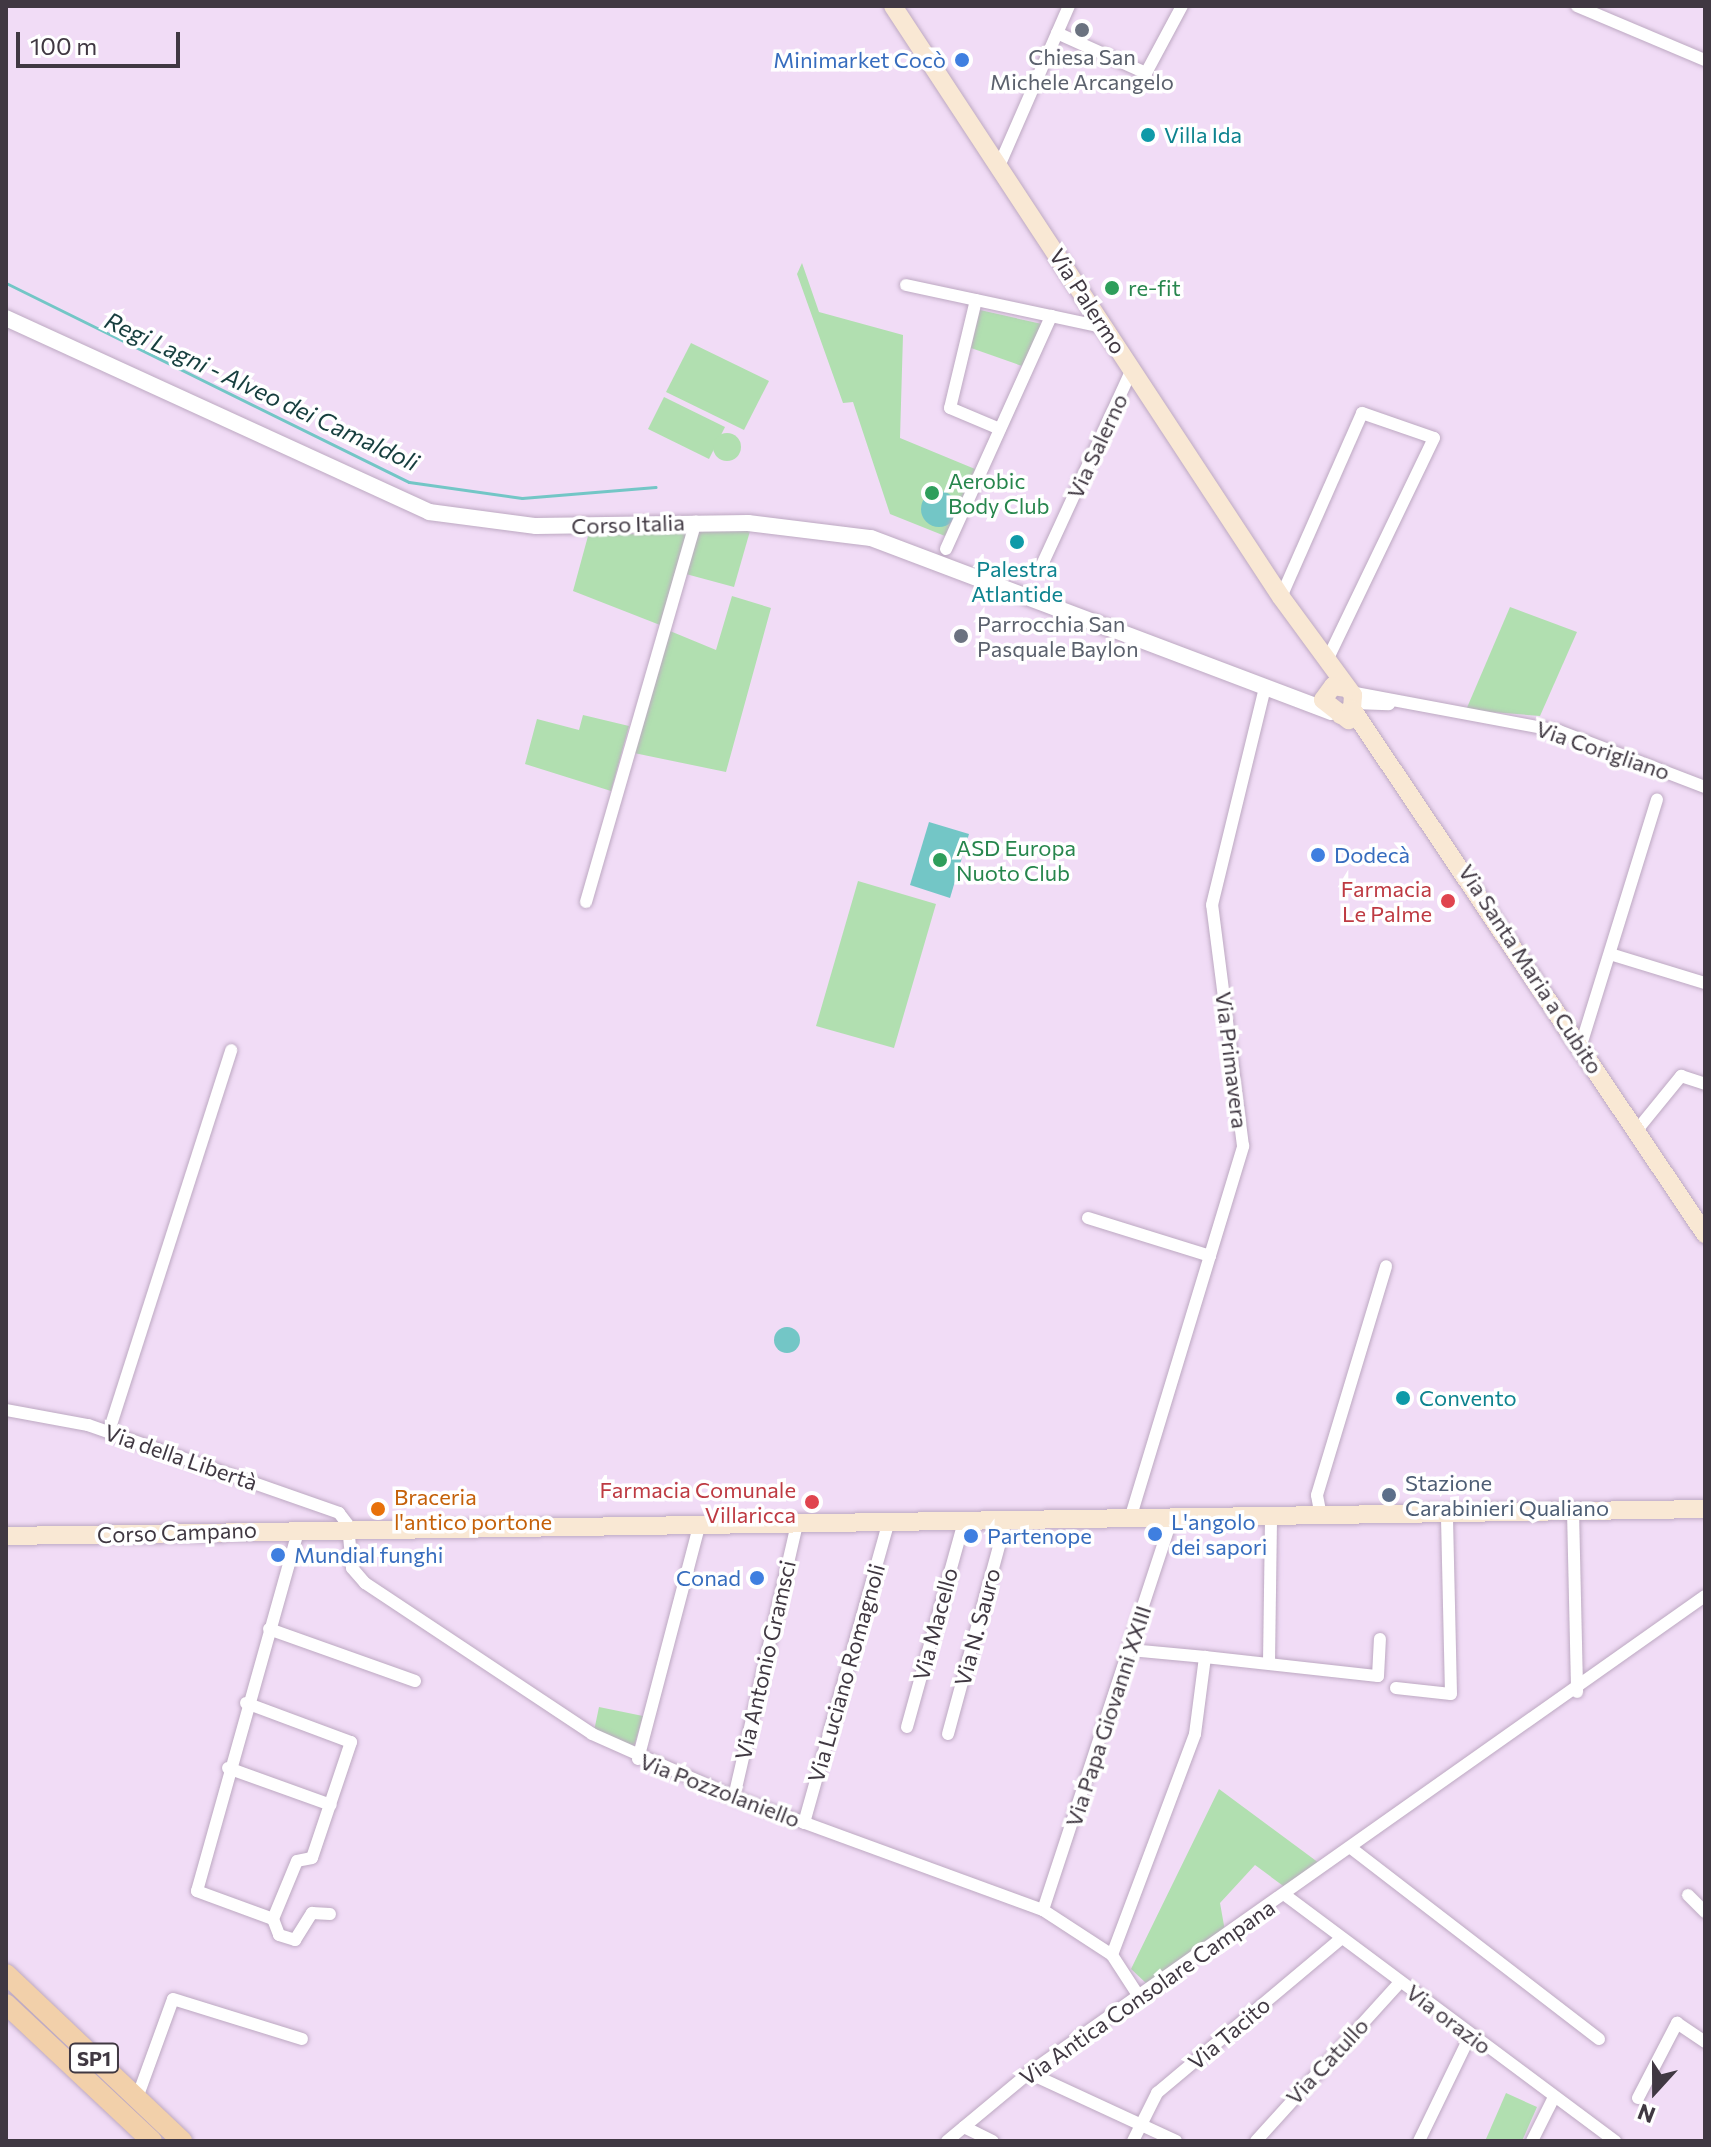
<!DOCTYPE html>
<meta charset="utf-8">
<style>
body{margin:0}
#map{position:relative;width:1711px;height:2147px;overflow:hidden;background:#f1dcf6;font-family:Commissioner,sans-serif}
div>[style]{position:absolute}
.green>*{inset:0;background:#b1dfb0}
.round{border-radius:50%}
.water>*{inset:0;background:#73c6c6}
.stream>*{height:3px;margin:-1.5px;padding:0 1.5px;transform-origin:1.5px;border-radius:1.5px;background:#73c6c6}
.roads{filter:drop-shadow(0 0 2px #bda9c2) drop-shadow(0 0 2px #bda9c2)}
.minor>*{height:12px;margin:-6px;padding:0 6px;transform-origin:6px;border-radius:6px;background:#fff}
.tertiary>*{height:16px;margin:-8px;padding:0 8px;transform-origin:8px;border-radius:8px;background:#fff}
.secondary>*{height:18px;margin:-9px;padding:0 9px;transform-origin:9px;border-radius:9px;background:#f9e8d4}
.primary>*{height:20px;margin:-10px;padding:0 10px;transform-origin:10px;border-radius:10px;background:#f2d0aa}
.dots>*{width:22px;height:22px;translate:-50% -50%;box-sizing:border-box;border:4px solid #fff;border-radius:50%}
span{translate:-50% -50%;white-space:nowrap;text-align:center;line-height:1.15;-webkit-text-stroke:7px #fff;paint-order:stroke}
.shield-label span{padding:2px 6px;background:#fff;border:2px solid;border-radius:6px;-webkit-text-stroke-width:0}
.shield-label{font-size:20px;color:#403842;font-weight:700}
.worship-label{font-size:22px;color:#5b616d}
.left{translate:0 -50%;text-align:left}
.shop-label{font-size:22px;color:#366cbe}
.right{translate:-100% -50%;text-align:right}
.culture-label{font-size:22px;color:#0d838f}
.leisure-label{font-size:22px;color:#27864d}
.street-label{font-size:22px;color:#403842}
.health-label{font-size:22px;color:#be3a42}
.service-label{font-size:22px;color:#4e5e75}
.food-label{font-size:22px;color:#c56008}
.water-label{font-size:24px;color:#163e3e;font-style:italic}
.frame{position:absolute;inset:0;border:8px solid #403842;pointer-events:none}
.north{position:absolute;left:1615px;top:2051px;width:80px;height:80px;-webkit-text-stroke:6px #fff;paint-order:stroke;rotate:201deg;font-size:22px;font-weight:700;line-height:32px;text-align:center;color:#403842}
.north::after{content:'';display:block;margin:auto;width:28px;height:36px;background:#403842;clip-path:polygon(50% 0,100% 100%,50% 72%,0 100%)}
.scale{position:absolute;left:16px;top:32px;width:164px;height:36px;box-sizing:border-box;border:4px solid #403842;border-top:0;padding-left:10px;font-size:24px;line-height:28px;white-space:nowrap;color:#403842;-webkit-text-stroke:6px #fff;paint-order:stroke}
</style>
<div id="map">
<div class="green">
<div style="clip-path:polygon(802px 263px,819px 312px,903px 335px,900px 438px,975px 469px,945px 536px,890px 514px,853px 402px,843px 403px,797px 274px)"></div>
<div style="clip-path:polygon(980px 310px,1042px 324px,1022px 366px,971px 348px)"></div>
<div style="clip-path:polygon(691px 343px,769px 381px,744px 430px,666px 392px)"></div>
<div style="clip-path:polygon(664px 397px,725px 427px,709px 459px,648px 429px)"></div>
<div class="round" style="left:713px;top:433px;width:28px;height:28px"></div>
<div style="clip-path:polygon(699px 530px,750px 531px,734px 587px,686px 574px)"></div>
<div style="clip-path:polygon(687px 531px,660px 625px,573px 591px,588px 536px)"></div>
<div style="clip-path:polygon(732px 596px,771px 608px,726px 772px,634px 753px,670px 631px,716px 650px)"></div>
<div style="clip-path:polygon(1510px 607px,1577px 632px,1540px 716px,1466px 710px)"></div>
<div style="clip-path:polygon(583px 715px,629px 726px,611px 791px,525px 764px,537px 719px,579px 730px)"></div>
<div style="clip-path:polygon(858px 881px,936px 904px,894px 1048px,816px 1026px)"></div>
<div style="clip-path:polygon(599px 1707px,643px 1716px,633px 1750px,594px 1731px)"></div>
<div style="clip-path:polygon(1219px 1789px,1319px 1863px,1286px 1888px,1255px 1865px,1220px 1903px,1225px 1931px,1147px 1984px,1131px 1969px)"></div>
<div style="clip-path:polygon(1506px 2093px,1537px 2107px,1522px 2141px,1486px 2139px)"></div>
</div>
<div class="water">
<div class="round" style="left:921px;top:491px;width:36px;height:36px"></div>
<div style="clip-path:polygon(929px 822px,969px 834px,950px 898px,910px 885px)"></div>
<div class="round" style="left:774px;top:1327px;width:26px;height:26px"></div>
</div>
<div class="stream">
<div style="left:6px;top:283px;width:449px;rotate:26.3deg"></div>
<div style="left:409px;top:482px;width:114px;rotate:8.1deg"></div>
<div style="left:522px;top:498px;width:134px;rotate:-4.7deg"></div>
</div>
<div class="roads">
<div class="minor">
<div style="left:1577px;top:6px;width:139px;rotate:22.9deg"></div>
<div style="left:1057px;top:33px;width:98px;rotate:24.2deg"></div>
<div style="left:1146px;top:73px;width:76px;rotate:-61.8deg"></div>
<div style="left:999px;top:166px;width:175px;rotate:-66.4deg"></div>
<div style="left:906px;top:285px;width:205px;rotate:12.1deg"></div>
<div style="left:976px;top:300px;width:111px;rotate:103.5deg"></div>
<div style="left:950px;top:408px;width:54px;rotate:22.8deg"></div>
<div style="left:946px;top:549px;width:256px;rotate:-65.7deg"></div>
<div style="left:1041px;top:567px;width:218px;rotate:-65.3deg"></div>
<div style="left:1281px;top:597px;width:201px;rotate:-66.2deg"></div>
<div style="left:1362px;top:413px;width:76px;rotate:19.1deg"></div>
<div style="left:1434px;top:438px;width:246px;rotate:115.7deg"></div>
<div style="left:1350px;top:692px;width:213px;rotate:10.6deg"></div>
<div style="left:1559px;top:731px;width:156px;rotate:21deg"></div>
<div style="left:1354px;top:703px;width:35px;rotate:2deg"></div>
<div style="left:586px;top:902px;width:396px;rotate:-73.9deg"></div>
<div style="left:1610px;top:954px;width:99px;rotate:17deg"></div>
<div style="left:1581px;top:1045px;width:257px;rotate:-72.8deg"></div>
<div style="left:1637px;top:1130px;width:70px;rotate:-50.8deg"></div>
<div style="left:1681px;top:1076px;width:25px;rotate:18deg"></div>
<div style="left:1088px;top:1218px;width:128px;rotate:17.3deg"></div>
<div style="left:6px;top:1410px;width:83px;rotate:10.4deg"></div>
<div style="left:88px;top:1425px;width:266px;rotate:19.3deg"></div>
<div style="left:339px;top:1513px;width:15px;rotate:53deg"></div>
<div style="left:348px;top:1525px;width:43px;rotate:84.7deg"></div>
<div style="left:352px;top:1568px;width:20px;rotate:49deg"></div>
<div style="left:365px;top:1583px;width:273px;rotate:33.6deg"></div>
<div style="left:592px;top:1734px;width:155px;rotate:23.9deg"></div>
<div style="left:734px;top:1797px;width:329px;rotate:20.1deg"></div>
<div style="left:1043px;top:1910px;width:82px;rotate:33.1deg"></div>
<div style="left:1112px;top:1955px;width:48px;rotate:57deg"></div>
<div style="left:109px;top:1431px;width:400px;rotate:-72.2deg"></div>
<div style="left:1573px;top:1511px;width:181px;rotate:88.7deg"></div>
<div style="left:1321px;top:1516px;width:21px;rotate:-101deg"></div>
<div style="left:1317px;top:1495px;width:239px;rotate:-73.2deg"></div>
<div style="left:1130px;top:1519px;width:390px;rotate:-73.1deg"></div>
<div style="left:1243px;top:1146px;width:243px;rotate:-97.3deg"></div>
<div style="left:1212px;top:905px;width:224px;rotate:-76.3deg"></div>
<div style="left:269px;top:1629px;width:155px;rotate:19.6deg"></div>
<div style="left:1131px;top:1650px;width:74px;rotate:5.4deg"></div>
<div style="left:1269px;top:1663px;width:146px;rotate:-89.2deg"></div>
<div style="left:1396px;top:1688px;width:55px;rotate:6.2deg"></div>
<div style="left:1451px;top:1694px;width:179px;rotate:-91.3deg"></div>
<div style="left:246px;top:1703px;width:112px;rotate:20.4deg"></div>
<div style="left:351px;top:1742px;width:122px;rotate:108.6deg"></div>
<div style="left:312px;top:1858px;width:15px;rotate:169deg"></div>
<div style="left:297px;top:1861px;width:63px;rotate:112.5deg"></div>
<div style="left:273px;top:1919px;width:17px;rotate:69deg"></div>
<div style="left:279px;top:1935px;width:17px;rotate:17deg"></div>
<div style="left:295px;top:1940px;width:32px;rotate:-58deg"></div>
<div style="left:312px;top:1913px;width:18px;rotate:3deg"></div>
<div style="left:907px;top:1727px;width:213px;rotate:-74.5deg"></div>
<div style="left:948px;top:1734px;width:222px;rotate:-74.8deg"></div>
<div style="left:638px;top:1759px;width:241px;rotate:-75.3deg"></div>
<div style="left:228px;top:1768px;width:109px;rotate:19.8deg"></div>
<div style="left:734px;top:1797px;width:280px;rotate:-77deg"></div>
<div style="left:804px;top:1823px;width:311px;rotate:-74.3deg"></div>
<div style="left:1351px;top:1848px;width:313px;rotate:37.6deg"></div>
<div style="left:1285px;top:1895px;width:412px;rotate:36.7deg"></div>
<div style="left:1688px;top:1895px;width:24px;rotate:45deg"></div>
<div style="left:1043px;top:1910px;width:410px;rotate:-71.8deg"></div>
<div style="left:273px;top:1919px;width:81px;rotate:-159.8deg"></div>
<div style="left:197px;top:1891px;width:377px;rotate:-74.3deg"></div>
<div style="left:1112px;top:1955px;width:236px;rotate:-69.4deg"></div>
<div style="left:1195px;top:1734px;width:78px;rotate:-82.6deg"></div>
<div style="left:1205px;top:1657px;width:174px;rotate:6.3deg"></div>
<div style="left:1378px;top:1676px;width:37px;rotate:-87deg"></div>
<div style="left:1029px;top:2073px;width:162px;rotate:24.8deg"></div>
<div style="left:137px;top:2098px;width:105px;rotate:-70deg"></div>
<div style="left:173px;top:1999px;width:135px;rotate:17.2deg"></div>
<div style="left:1638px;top:2098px;width:85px;rotate:-62.5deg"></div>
<div style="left:1677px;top:2023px;width:34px;rotate:34deg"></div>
<div style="left:964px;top:2127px;width:32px;rotate:26deg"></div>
<div style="left:947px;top:2141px;width:107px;rotate:-39.7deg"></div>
<div style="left:1029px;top:2073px;width:827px;rotate:-35.21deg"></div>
<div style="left:1133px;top:2141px;width:54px;rotate:-63.4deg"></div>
<div style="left:1157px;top:2093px;width:241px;rotate:-40deg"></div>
<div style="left:1256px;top:2141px;width:215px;rotate:-47.8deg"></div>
<div style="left:1419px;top:2141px;width:117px;rotate:-64.1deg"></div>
<div style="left:1532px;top:2141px;width:49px;rotate:-63.4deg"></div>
</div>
<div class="tertiary">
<div style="left:6px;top:318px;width:465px;rotate:24.6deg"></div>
<div style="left:429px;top:512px;width:108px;rotate:7.5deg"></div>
<div style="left:536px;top:526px;width:212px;rotate:-0.8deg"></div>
<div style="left:748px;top:523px;width:124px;rotate:7deg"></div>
<div style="left:871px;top:538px;width:492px;rotate:20.7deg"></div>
</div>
<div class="secondary">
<div style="left:893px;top:6px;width:707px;rotate:56.71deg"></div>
<div style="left:1281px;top:597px;width:122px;rotate:53.7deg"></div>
<div style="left:1353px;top:695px;width:14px;rotate:94deg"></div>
<div style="left:1352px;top:709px;width:13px;rotate:153deg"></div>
<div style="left:1347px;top:688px;width:14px;rotate:-172deg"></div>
<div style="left:1333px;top:686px;width:17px;rotate:126deg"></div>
<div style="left:1323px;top:700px;width:33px;rotate:38deg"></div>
<div style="left:1352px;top:709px;width:633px;rotate:56.08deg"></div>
<div style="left:6px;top:1536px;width:1699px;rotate:-0.91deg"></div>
</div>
<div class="primary">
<div style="left:6px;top:1974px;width:243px;rotate:43.5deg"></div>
<div style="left:6px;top:2004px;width:200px;rotate:43.2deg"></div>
</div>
</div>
<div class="dots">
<div style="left:1082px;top:30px;background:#6b7280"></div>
<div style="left:962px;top:60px;background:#3f7fe0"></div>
<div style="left:1148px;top:135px;background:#0f9aa8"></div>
<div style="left:1112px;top:288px;background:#2e9e5b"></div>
<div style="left:932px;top:493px;background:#2e9e5b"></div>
<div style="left:1017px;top:542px;background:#0f9aa8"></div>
<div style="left:961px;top:636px;background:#6b7280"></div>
<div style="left:1318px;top:855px;background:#3f7fe0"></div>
<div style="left:940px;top:860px;background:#2e9e5b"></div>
<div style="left:1448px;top:901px;background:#e0444e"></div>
<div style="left:1403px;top:1398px;background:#0f9aa8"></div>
<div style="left:1389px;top:1495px;background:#5c6f8a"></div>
<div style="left:812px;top:1502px;background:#e0444e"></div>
<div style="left:378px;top:1509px;background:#e8710a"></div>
<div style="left:1155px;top:1534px;background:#3f7fe0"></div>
<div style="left:971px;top:1536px;background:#3f7fe0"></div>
<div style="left:278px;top:1555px;background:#3f7fe0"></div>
<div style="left:757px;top:1578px;background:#3f7fe0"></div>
</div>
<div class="shield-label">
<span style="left:94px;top:2058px">SP1</span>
</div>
<div class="worship-label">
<span style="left:1082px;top:69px">Chiesa San<br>Michele Arcangelo</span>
<span class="left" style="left:977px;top:636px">Parrocchia San<br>Pasquale Baylon</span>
</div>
<div class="shop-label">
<span class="right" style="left:946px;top:60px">Minimarket Cocò</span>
<span class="left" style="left:1334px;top:855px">Dodecà</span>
<span class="left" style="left:1171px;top:1534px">L'angolo<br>dei sapori</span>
<span class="left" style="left:987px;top:1536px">Partenope</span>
<span class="left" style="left:294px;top:1555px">Mundial funghi</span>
<span class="right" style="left:741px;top:1578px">Conad</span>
</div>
<div class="culture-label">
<span class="left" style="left:1164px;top:135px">Villa Ida</span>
<span style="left:1017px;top:581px">Palestra<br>Atlantide</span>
<span class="left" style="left:1419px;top:1398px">Convento</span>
</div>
<div class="leisure-label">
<span class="left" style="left:1128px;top:288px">re-fit</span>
<span class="left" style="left:948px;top:493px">Aerobic<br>Body Club</span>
<span class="left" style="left:956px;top:860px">ASD Europa<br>Nuoto Club</span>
</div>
<div class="street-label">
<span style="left:1088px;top:301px;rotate:57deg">Via Palermo</span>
<span style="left:1097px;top:446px;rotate:-65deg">Via Salerno</span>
<span style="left:628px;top:524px;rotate:-2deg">Corso Italia</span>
<span style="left:1603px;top:750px;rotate:19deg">Via Corigliano</span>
<span style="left:1531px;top:969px;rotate:57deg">Via Santa Maria a Cubito</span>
<span style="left:1232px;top:1060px;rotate:83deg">Via Primavera</span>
<span style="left:181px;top:1457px;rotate:19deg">Via della Libertà</span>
<span style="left:177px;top:1532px;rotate:-2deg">Corso Campano</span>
<span style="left:935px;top:1624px;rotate:-75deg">Via Macello</span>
<span style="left:977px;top:1627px;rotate:-75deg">Via N. Sauro</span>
<span style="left:765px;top:1660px;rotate:-77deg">Via Antonio Gramsci</span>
<span style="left:846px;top:1673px;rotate:-74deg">Via Luciano Romagnoli</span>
<span style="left:1108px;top:1716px;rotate:-72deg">Via Papa Giovanni XXIII</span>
<span style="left:720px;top:1790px;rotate:21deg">Via Pozzolaniello</span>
<span style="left:1147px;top:1992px;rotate:-35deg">Via Antica Consolare Campana</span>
<span style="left:1449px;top:2019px;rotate:37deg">Via orazio</span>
<span style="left:1229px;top:2033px;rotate:-40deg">Via Tacito</span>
<span style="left:1327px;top:2061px;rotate:-47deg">Via Catullo</span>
</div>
<div class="health-label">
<span class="right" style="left:1432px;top:901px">Farmacia<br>Le Palme</span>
<span class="right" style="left:796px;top:1502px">Farmacia Comunale<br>Villaricca</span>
</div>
<div class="service-label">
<span class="left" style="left:1405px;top:1495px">Stazione<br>Carabinieri Qualiano</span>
</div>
<div class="food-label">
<span class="left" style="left:394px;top:1509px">Braceria<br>l'antico portone</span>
</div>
<div class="water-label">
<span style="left:262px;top:391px;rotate:25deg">Regi Lagni - Alveo dei Camaldoli</span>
</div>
<div class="frame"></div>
<div class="north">N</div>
<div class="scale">100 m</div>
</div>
